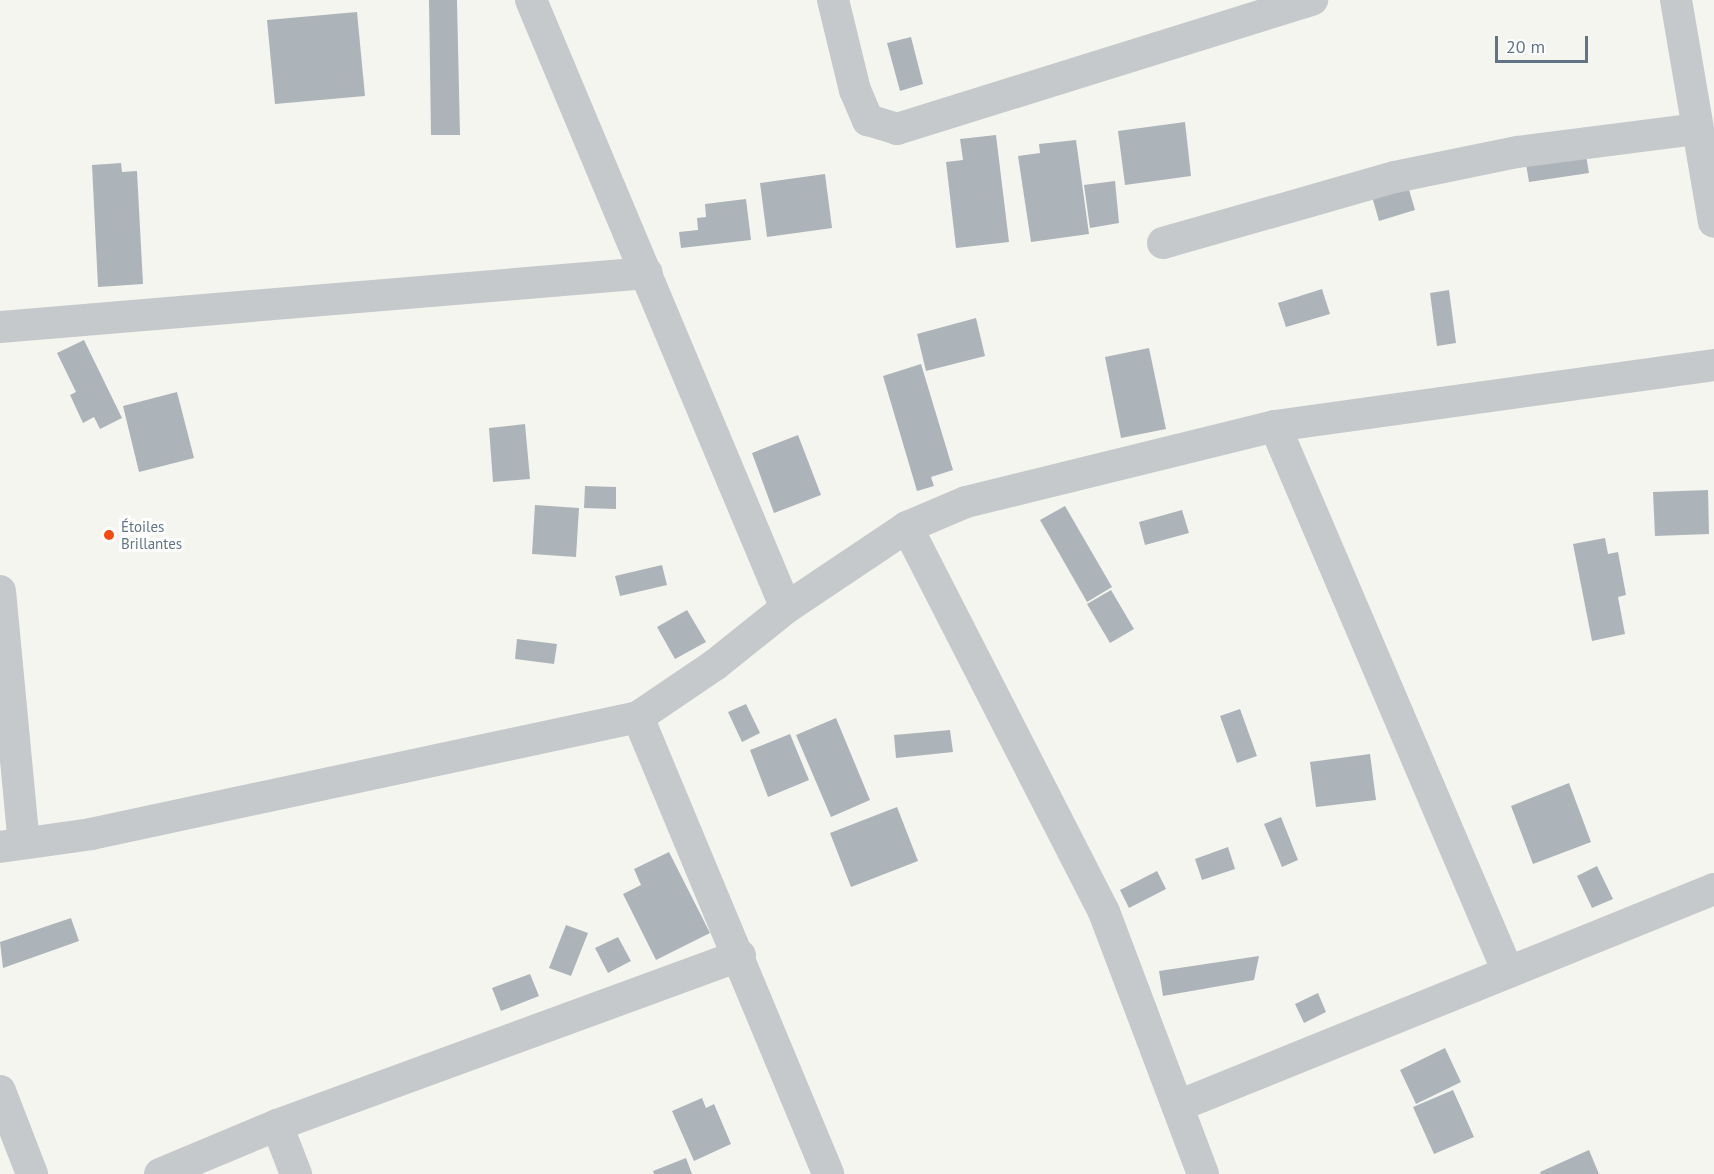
<!DOCTYPE html>
<meta charset="utf-8">
<style>
body{margin:0}
#map{position:relative;width:1714px;height:1174px;overflow:hidden;background:#f5f5f0;font-family:"PT Sans",sans-serif}
div>[style]{position:absolute}
.building>*{inset:0;background:#acb4ba}
.minor>*{height:32px;margin:-16px;padding:0 16px;transform-origin:16px;border-radius:16px;background:#c6c9cc}
.dots>*{width:16px;height:16px;translate:-50% -50%;box-sizing:border-box;border:3px solid #fff;border-radius:50%}
span{translate:-50% -50%;white-space:nowrap;text-align:center;line-height:1.15;-webkit-text-stroke:6px #fff;paint-order:stroke}
.poi-label{font-size:15px;color:#607485}
.left{translate:0 -50%;text-align:left}
.scale{position:absolute;left:1495px;top:36px;width:93px;height:27px;box-sizing:border-box;border:3px solid #607485;border-top:0;padding-left:8px;font-size:18px;line-height:21px;white-space:nowrap;color:#607485;-webkit-text-stroke:4px #fff;paint-order:stroke}
</style>
<div id="map">
<div class="building">
<div style="clip-path:polygon(429px 0,457px 0,460px 135px,431px 135px)"></div>
<div style="clip-path:polygon(357px 12px,365px 96px,275px 104px,267px 20px)"></div>
<div style="clip-path:polygon(911px 37px,923px 84px,900px 91px,887px 43px)"></div>
<div style="clip-path:polygon(1185px 122px,1191px 176px,1125px 185px,1118px 131px)"></div>
<div style="clip-path:polygon(996px 135px,1009px 242px,956px 248px,946px 162px,963px 160px,960px 139px)"></div>
<div style="clip-path:polygon(1076px 140px,1089px 234px,1031px 242px,1018px 156px,1040px 153px,1039px 144px)"></div>
<div style="clip-path:polygon(1586px 155px,1589px 173px,1529px 182px,1526px 164px)"></div>
<div style="clip-path:polygon(121px 163px,122px 172px,137px 171px,143px 284px,98px 287px,92px 165px)"></div>
<div style="clip-path:polygon(825px 174px,832px 228px,767px 237px,760px 183px)"></div>
<div style="clip-path:polygon(1115px 181px,1119px 223px,1090px 228px,1084px 185px)"></div>
<div style="clip-path:polygon(1407px 183px,1415px 210px,1379px 221px,1371px 193px)"></div>
<div style="clip-path:polygon(746px 199px,751px 240px,681px 248px,679px 232px,698px 230px,697px 218px,706px 217px,705px 204px)"></div>
<div style="clip-path:polygon(1322px 289px,1330px 314px,1286px 327px,1278px 303px)"></div>
<div style="clip-path:polygon(1449px 290px,1456px 343px,1437px 346px,1430px 293px)"></div>
<div style="clip-path:polygon(976px 318px,985px 356px,926px 371px,917px 334px)"></div>
<div style="clip-path:polygon(84px 340px,122px 418px,100px 429px,94px 417px,83px 423px,70px 395px,76px 392px,57px 353px)"></div>
<div style="clip-path:polygon(1149px 348px,1166px 429px,1121px 438px,1105px 357px)"></div>
<div style="clip-path:polygon(921px 364px,953px 470px,931px 477px,934px 486px,917px 491px,883px 376px)"></div>
<div style="clip-path:polygon(177px 392px,194px 458px,139px 472px,123px 406px)"></div>
<div style="clip-path:polygon(525px 424px,530px 479px,493px 482px,489px 428px)"></div>
<div style="clip-path:polygon(798px 435px,821px 495px,774px 513px,752px 453px)"></div>
<div style="clip-path:polygon(585px 486px,616px 487px,616px 509px,584px 508px)"></div>
<div style="clip-path:polygon(1708px 490px,1709px 534px,1655px 536px,1653px 492px)"></div>
<div style="clip-path:polygon(535px 505px,579px 508px,576px 557px,532px 554px)"></div>
<div style="clip-path:polygon(1065px 506px,1112px 587px,1087px 602px,1040px 520px)"></div>
<div style="clip-path:polygon(1182px 510px,1189px 533px,1145px 545px,1139px 522px)"></div>
<div style="clip-path:polygon(1605px 538px,1608px 554px,1618px 552px,1626px 595px,1618px 597px,1625px 634px,1592px 641px,1573px 544px)"></div>
<div style="clip-path:polygon(662px 565px,667px 585px,620px 596px,615px 576px)"></div>
<div style="clip-path:polygon(1111px 590px,1134px 629px,1110px 643px,1087px 604px)"></div>
<div style="clip-path:polygon(687px 610px,706px 642px,675px 659px,657px 627px)"></div>
<div style="clip-path:polygon(517px 639px,557px 644px,554px 664px,515px 659px)"></div>
<div style="clip-path:polygon(746px 704px,760px 733px,742px 742px,728px 712px)"></div>
<div style="clip-path:polygon(1240px 709px,1257px 756px,1237px 763px,1220px 716px)"></div>
<div style="clip-path:polygon(836px 718px,870px 800px,831px 817px,796px 735px)"></div>
<div style="clip-path:polygon(950px 730px,953px 752px,896px 758px,894px 735px)"></div>
<div style="clip-path:polygon(790px 734px,809px 780px,768px 797px,750px 750px)"></div>
<div style="clip-path:polygon(1370px 754px,1376px 800px,1316px 807px,1310px 762px)"></div>
<div style="clip-path:polygon(1569px 783px,1591px 842px,1533px 864px,1511px 806px)"></div>
<div style="clip-path:polygon(897px 807px,918px 861px,851px 887px,830px 833px)"></div>
<div style="clip-path:polygon(1281px 817px,1298px 860px,1282px 867px,1264px 824px)"></div>
<div style="clip-path:polygon(1228px 847px,1235px 869px,1202px 880px,1195px 859px)"></div>
<div style="clip-path:polygon(669px 852px,710px 933px,656px 960px,623px 894px,641px 885px,634px 869px)"></div>
<div style="clip-path:polygon(1597px 866px,1613px 899px,1592px 908px,1577px 876px)"></div>
<div style="clip-path:polygon(1157px 871px,1166px 889px,1129px 908px,1120px 890px)"></div>
<div style="clip-path:polygon(71px 918px,79px 941px,3px 968px,0 942px)"></div>
<div style="clip-path:polygon(566px 925px,588px 933px,571px 976px,549px 968px)"></div>
<div style="clip-path:polygon(618px 937px,631px 961px,608px 973px,595px 948px)"></div>
<div style="clip-path:polygon(1259px 956px,1254px 980px,1163px 996px,1159px 971px)"></div>
<div style="clip-path:polygon(530px 974px,539px 996px,501px 1011px,492px 988px)"></div>
<div style="clip-path:polygon(1318px 993px,1326px 1012px,1304px 1023px,1295px 1004px)"></div>
<div style="clip-path:polygon(1445px 1048px,1461px 1082px,1416px 1104px,1400px 1070px)"></div>
<div style="clip-path:polygon(1453px 1090px,1474px 1137px,1434px 1154px,1413px 1107px)"></div>
<div style="clip-path:polygon(702px 1098px,706px 1108px,714px 1104px,731px 1144px,694px 1161px,672px 1111px)"></div>
<div style="clip-path:polygon(1589px 1150px,1599px 1174px,1541px 1174px,1540px 1172px)"></div>
<div style="clip-path:polygon(686px 1158px,692px 1174px,654px 1174px,653px 1171px)"></div>
</div>
<div class="minor">
<div style="left:531px;top:0;width:659px;rotate:67.25deg"></div>
<div style="left:833px;top:0;width:93px;rotate:76.3deg"></div>
<div style="left:855px;top:90px;width:33px;rotate:67deg"></div>
<div style="left:868px;top:120px;width:30px;rotate:17deg"></div>
<div style="left:897px;top:129px;width:435px;rotate:-17.3deg"></div>
<div style="left:1676px;top:0;width:225px;rotate:80.3deg"></div>
<div style="left:1163px;top:243px;width:241px;rotate:-15.9deg"></div>
<div style="left:1395px;top:177px;width:125px;rotate:-11.6deg"></div>
<div style="left:1517px;top:152px;width:181px;rotate:-7.3deg"></div>
<div style="left:0;top:327px;width:649px;rotate:-4.77deg"></div>
<div style="left:1275px;top:426px;width:594px;rotate:66.89deg"></div>
<div style="left:907px;top:527px;width:432px;rotate:62.9deg"></div>
<div style="left:1104px;top:912px;width:280px;rotate:69.3deg"></div>
<div style="left:0;top:591px;width:253px;rotate:84.6deg"></div>
<div style="left:638px;top:717px;width:495px;rotate:67.4deg"></div>
<div style="left:0;top:847px;width:92px;rotate:-8.1deg"></div>
<div style="left:91px;top:834px;width:559px;rotate:-12.07deg"></div>
<div style="left:638px;top:717px;width:94px;rotate:-34.2deg"></div>
<div style="left:716px;top:664px;width:90px;rotate:-38.7deg"></div>
<div style="left:786px;top:608px;width:146px;rotate:-33.8deg"></div>
<div style="left:907px;top:527px;width:64px;rotate:-23deg"></div>
<div style="left:966px;top:502px;width:318px;rotate:-13.8deg"></div>
<div style="left:1275px;top:426px;width:443px;rotate:-7.9deg"></div>
<div style="left:0;top:1091px;width:89px;rotate:68.9deg"></div>
<div style="left:1178px;top:1106px;width:578px;rotate:-22.04deg"></div>
<div style="left:277px;top:1125px;width:53px;rotate:68.8deg"></div>
<div style="left:160px;top:1174px;width:127px;rotate:-22.7deg"></div>
<div style="left:277px;top:1125px;width:493px;rotate:-20.1deg"></div>
</div>
<div class="dots">
<div style="left:109px;top:535px;background:#f54a10"></div>
</div>
<div class="poi-label">
<span class="left" style="left:121px;top:535px">Étoiles<br>Brillantes</span>
</div>
<div class="scale">20 m</div>
</div>
